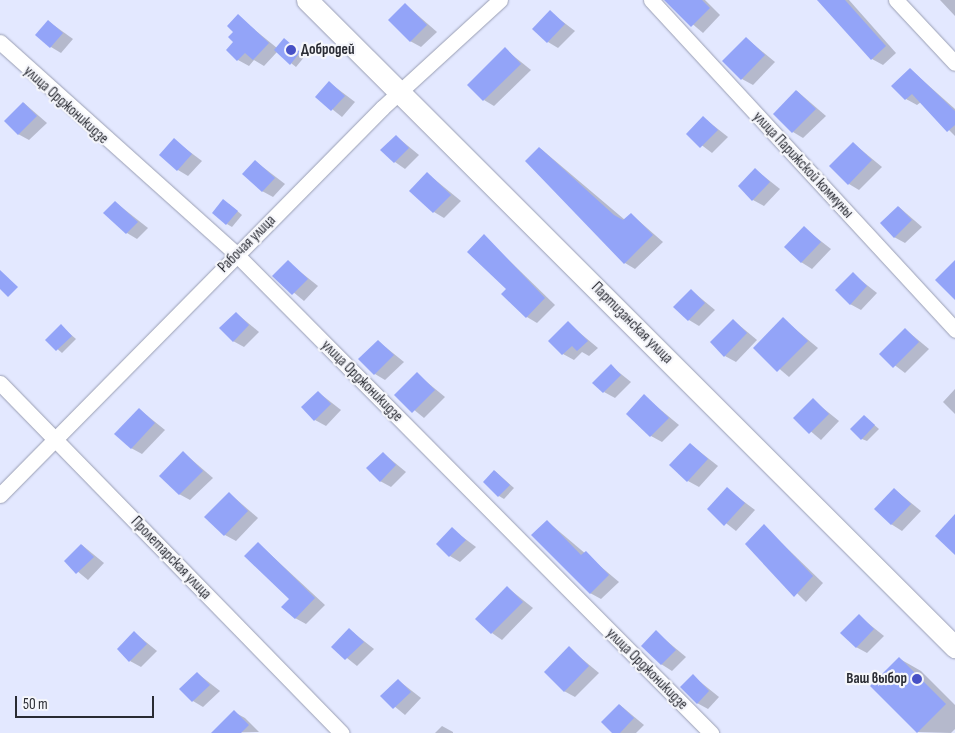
<!DOCTYPE html>
<meta charset="utf-8">
<style>
body{margin:0}
#map{position:relative;width:955px;height:733px;overflow:hidden;background:#e3e8ff;font-family:"Sofia Sans Condensed",sans-serif}
div>[style]{position:absolute}
.shadow>*{inset:0;background:#0003}
.building>*{inset:0;background:#93a4f8}
.roads{filter:drop-shadow(0 0 1px #999eb3) drop-shadow(0 0 1px #999eb3)}
.minor>*{height:15px;margin:-7.5px;padding:0 7.5px;transform-origin:7.5px;border-radius:7.5px;background:#fff}
.secondary>*{height:21px;margin:-10.5px;padding:0 10.5px;transform-origin:10.5px;border-radius:10.5px;background:#fff}
.dots>*{width:14px;height:14px;translate:-50% -50%;box-sizing:border-box;border:2px solid #f5f6fb;border-radius:50%}
span{translate:-50% -50%;white-space:nowrap;text-align:center;line-height:1.15;-webkit-text-stroke:4.5px #f5f6fb;paint-order:stroke}
.poi-label{font-size:15px;color:#292b33;font-weight:700}
.left{translate:0 -50%;text-align:left}
.right{translate:-100% -50%;text-align:right}
.street-label{font-size:15px;color:#292b33}
.scale{position:absolute;left:15px;top:696px;width:139px;height:22px;box-sizing:border-box;border:2px solid #292b33;border-top:0;padding-left:6px;font-size:15px;line-height:18px;white-space:nowrap;color:#292b33;-webkit-text-stroke:4px #f5f6fb;paint-order:stroke}
</style>
<div id="map">
<div class="shadow">
<div style="clip-path:polygon(672px 0,705px 0,720px 15px,703px 33px,669px 4px)"></div>
<div style="clip-path:polygon(828px 0,849px 0,896px 53px,883px 65px,872px 59px)"></div>
<div style="clip-path:polygon(940px 0,955px 0,955px 16px)"></div>
<div style="clip-path:polygon(405px 4px,437px 32px,421px 47px,410px 41px)"></div>
<div style="clip-path:polygon(550px 12px,575px 31px,558px 48px,548px 42px)"></div>
<div style="clip-path:polygon(238px 16px,277px 48px,284px 40px,305px 56px,296px 67px,277px 52px,264px 66px,254px 60px,249px 66px,238px 60px,235px 32px)"></div>
<div style="clip-path:polygon(48px 21px,73px 39px,61px 53px,51px 47px)"></div>
<div style="clip-path:polygon(746px 38px,775px 62px,753px 85px,742px 79px)"></div>
<div style="clip-path:polygon(505px 49px,531px 70px,494px 106px,484px 100px)"></div>
<div style="clip-path:polygon(910px 69px,955px 109px,955px 136px,921px 102px,917px 105px,906px 99px,893px 86px)"></div>
<div style="clip-path:polygon(330px 83px,355px 102px,342px 117px,317px 97px)"></div>
<div style="clip-path:polygon(797px 91px,826px 116px,803px 138px,793px 132px)"></div>
<div style="clip-path:polygon(24px 103px,47px 123px,29px 140px,18px 134px)"></div>
<div style="clip-path:polygon(704px 118px,728px 137px,712px 153px,687px 134px)"></div>
<div style="clip-path:polygon(396px 136px,419px 155px,405px 169px,395px 162px)"></div>
<div style="clip-path:polygon(174px 140px,202px 161px,188px 176px,178px 170px)"></div>
<div style="clip-path:polygon(853px 143px,882px 167px,859px 190px,849px 184px)"></div>
<div style="clip-path:polygon(540px 148px,625px 220px,631px 214px,663px 242px,635px 269px,625px 263px)"></div>
<div style="clip-path:polygon(255px 161px,285px 184px,273px 197px,262px 191px)"></div>
<div style="clip-path:polygon(756px 170px,780px 189px,764px 206px,753px 200px)"></div>
<div style="clip-path:polygon(428px 174px,461px 201px,444px 218px,434px 212px)"></div>
<div style="clip-path:polygon(115px 202px,148px 228px,137px 239px,127px 233px)"></div>
<div style="clip-path:polygon(229px 204px,242px 215px,232px 227px,227px 224px)"></div>
<div style="clip-path:polygon(899px 207px,922px 227px,905px 243px,894px 237px)"></div>
<div style="clip-path:polygon(804px 228px,831px 249px,812px 269px,801px 262px)"></div>
<div style="clip-path:polygon(484px 236px,555px 305px,537px 323px,527px 317px,508px 289px)"></div>
<div style="clip-path:polygon(288px 262px,318px 286px,304px 301px,274px 276px)"></div>
<div style="clip-path:polygon(853px 274px,877px 293px,861px 310px,850px 304px)"></div>
<div style="clip-path:polygon(691px 290px,715px 310px,699px 326px,689px 320px)"></div>
<div style="clip-path:polygon(236px 313px,259px 332px,244px 347px,233px 341px)"></div>
<div style="clip-path:polygon(783px 319px,818px 348px,789px 377px,755px 348px)"></div>
<div style="clip-path:polygon(733px 320px,757px 340px,736px 362px,725px 356px)"></div>
<div style="clip-path:polygon(568px 323px,598px 348px,589px 356px,582px 352px,574px 360px,563px 354px)"></div>
<div style="clip-path:polygon(61px 326px,76px 339px,62px 353px,47px 340px)"></div>
<div style="clip-path:polygon(905px 329px,929px 349px,905px 373px,880px 354px)"></div>
<div style="clip-path:polygon(378px 341px,404px 362px,385px 380px,375px 374px)"></div>
<div style="clip-path:polygon(611px 366px,631px 382px,615px 398px,604px 392px)"></div>
<div style="clip-path:polygon(417px 374px,445px 397px,424px 418px,396px 395px)"></div>
<div style="clip-path:polygon(955px 389px,955px 414px,943px 402px)"></div>
<div style="clip-path:polygon(318px 392px,341px 410px,326px 426px,315px 420px)"></div>
<div style="clip-path:polygon(644px 396px,679px 425px,662px 442px,651px 436px)"></div>
<div style="clip-path:polygon(813px 400px,839px 421px,821px 440px,795px 418px)"></div>
<div style="clip-path:polygon(139px 409px,165px 430px,142px 454px,131px 448px)"></div>
<div style="clip-path:polygon(864px 416px,879px 429px,867px 441px,862px 439px)"></div>
<div style="clip-path:polygon(690px 444px,718px 466px,699px 487px,688px 481px)"></div>
<div style="clip-path:polygon(184px 453px,213px 478px,190px 500px,179px 494px)"></div>
<div style="clip-path:polygon(383px 453px,406px 472px,391px 487px,380px 481px)"></div>
<div style="clip-path:polygon(495px 471px,514px 488px,504px 499px,499px 496px)"></div>
<div style="clip-path:polygon(727px 489px,755px 510px,736px 531px,708px 509px)"></div>
<div style="clip-path:polygon(894px 489px,921px 511px,902px 531px,891px 524px)"></div>
<div style="clip-path:polygon(229px 493px,258px 518px,236px 541px,225px 535px)"></div>
<div style="clip-path:polygon(548px 522px,619px 582px,601px 599px,590px 593px)"></div>
<div style="clip-path:polygon(764px 526px,823px 583px,806px 602px,747px 544px)"></div>
<div style="clip-path:polygon(452px 529px,476px 547px,460px 562px,450px 556px)"></div>
<div style="clip-path:polygon(258px 543px,325px 605px,306px 624px,295px 618px,290px 599px)"></div>
<div style="clip-path:polygon(82px 545px,104px 563px,88px 580px,65px 561px)"></div>
<div style="clip-path:polygon(508px 588px,533px 608px,502px 640px,492px 633px)"></div>
<div style="clip-path:polygon(859px 616px,884px 636px,867px 653px,856px 647px)"></div>
<div style="clip-path:polygon(350px 630px,374px 649px,357px 666px,333px 647px)"></div>
<div style="clip-path:polygon(656px 632px,686px 657px,672px 671px,661px 664px)"></div>
<div style="clip-path:polygon(135px 633px,157px 651px,141px 667px,130px 661px)"></div>
<div style="clip-path:polygon(569px 648px,599px 673px,575px 697px,564px 691px)"></div>
<div style="clip-path:polygon(900px 659px,921px 671px,955px 705px,955px 729px,951px 733px,918px 732px,872px 686px)"></div>
<div style="clip-path:polygon(197px 673px,220px 691px,203px 707px,193px 701px)"></div>
<div style="clip-path:polygon(693px 676px,719px 697px,708px 709px,697px 703px)"></div>
<div style="clip-path:polygon(398px 680px,421px 698px,405px 715px,382px 696px)"></div>
<div style="clip-path:polygon(620px 705px,644px 725px,636px 733px,614px 733px)"></div>
<div style="clip-path:polygon(234px 712px,245px 718px,259px 732px,216px 733px)"></div>
<div style="clip-path:polygon(442px 726px,453px 732px,453px 733px,435px 733px)"></div>
</div>
<div class="building">
<div style="clip-path:polygon(664px 0,702px 0,710px 8px,691px 27px)"></div>
<div style="clip-path:polygon(817px 0,845px 0,886px 46px,871px 60px)"></div>
<div style="clip-path:polygon(405px 3px,427px 25px,410px 42px,388px 20px)"></div>
<div style="clip-path:polygon(550px 10px,565px 24px,547px 43px,532px 29px)"></div>
<div style="clip-path:polygon(238px 14px,269px 43px,253px 60px,245px 53px,237px 61px,226px 50px,233px 42px,228px 37px,233px 32px,227px 26px)"></div>
<div style="clip-path:polygon(48px 20px,63px 33px,50px 48px,35px 35px)"></div>
<div style="clip-path:polygon(746px 37px,765px 55px,741px 80px,722px 61px)"></div>
<div style="clip-path:polygon(284px 38px,300px 52px,290px 65px,274px 50px)"></div>
<div style="clip-path:polygon(505px 47px,521px 64px,483px 101px,467px 85px)"></div>
<div style="clip-path:polygon(910px 68px,955px 111px,955px 125px,947px 132px,912px 94px,905px 100px,891px 86px)"></div>
<div style="clip-path:polygon(329px 81px,345px 96px,331px 111px,315px 97px)"></div>
<div style="clip-path:polygon(796px 90px,816px 109px,792px 133px,773px 114px)"></div>
<div style="clip-path:polygon(23px 102px,37px 116px,18px 135px,4px 121px)"></div>
<div style="clip-path:polygon(703px 116px,718px 130px,700px 148px,686px 134px)"></div>
<div style="clip-path:polygon(396px 135px,409px 148px,394px 163px,380px 150px)"></div>
<div style="clip-path:polygon(174px 138px,192px 154px,177px 171px,159px 155px)"></div>
<div style="clip-path:polygon(853px 142px,872px 160px,848px 185px,829px 166px)"></div>
<div style="clip-path:polygon(539px 147px,614px 215px,623px 220px,631px 213px,653px 235px,624px 264px,525px 161px)"></div>
<div style="clip-path:polygon(255px 160px,275px 178px,262px 192px,242px 174px)"></div>
<div style="clip-path:polygon(755px 168px,770px 182px,752px 201px,738px 186px)"></div>
<div style="clip-path:polygon(427px 172px,451px 195px,433px 213px,409px 191px)"></div>
<div style="clip-path:polygon(223px 199px,238px 211px,226px 225px,212px 213px)"></div>
<div style="clip-path:polygon(115px 201px,138px 222px,126px 234px,103px 213px)"></div>
<div style="clip-path:polygon(898px 206px,912px 220px,894px 238px,880px 223px)"></div>
<div style="clip-path:polygon(804px 226px,821px 242px,801px 263px,784px 247px)"></div>
<div style="clip-path:polygon(484px 234px,545px 298px,526px 318px,501px 294px,506px 289px,467px 252px)"></div>
<div style="clip-path:polygon(288px 260px,308px 279px,292px 295px,272px 276px)"></div>
<div style="clip-path:polygon(955px 260px,955px 300px,935px 280px)"></div>
<div style="clip-path:polygon(0 270px,18px 287px,8px 297px,0 289px)"></div>
<div style="clip-path:polygon(853px 272px,867px 286px,850px 305px,835px 290px)"></div>
<div style="clip-path:polygon(691px 289px,705px 303px,688px 321px,673px 307px)"></div>
<div style="clip-path:polygon(236px 312px,249px 325px,233px 342px,219px 328px)"></div>
<div style="clip-path:polygon(783px 317px,808px 341px,777px 372px,753px 348px)"></div>
<div style="clip-path:polygon(733px 319px,747px 333px,724px 357px,710px 342px)"></div>
<div style="clip-path:polygon(568px 321px,588px 341px,577px 351px,572px 346px,562px 355px,548px 341px)"></div>
<div style="clip-path:polygon(61px 324px,72px 336px,56px 351px,45px 340px)"></div>
<div style="clip-path:polygon(905px 328px,919px 342px,893px 368px,879px 354px)"></div>
<div style="clip-path:polygon(378px 340px,394px 355px,374px 375px,358px 359px)"></div>
<div style="clip-path:polygon(611px 364px,621px 375px,603px 393px,592px 383px)"></div>
<div style="clip-path:polygon(417px 372px,435px 390px,412px 413px,394px 395px)"></div>
<div style="clip-path:polygon(318px 391px,331px 404px,314px 421px,301px 407px)"></div>
<div style="clip-path:polygon(644px 394px,669px 418px,650px 437px,626px 414px)"></div>
<div style="clip-path:polygon(813px 398px,829px 414px,809px 434px,793px 418px)"></div>
<div style="clip-path:polygon(139px 408px,155px 423px,131px 449px,114px 434px)"></div>
<div style="clip-path:polygon(864px 415px,875px 425px,861px 440px,850px 429px)"></div>
<div style="clip-path:polygon(690px 443px,708px 459px,687px 482px,669px 465px)"></div>
<div style="clip-path:polygon(183px 451px,203px 471px,179px 495px,159px 476px)"></div>
<div style="clip-path:polygon(383px 452px,396px 465px,380px 482px,366px 468px)"></div>
<div style="clip-path:polygon(494px 470px,510px 485px,498px 497px,483px 482px)"></div>
<div style="clip-path:polygon(727px 487px,745px 503px,724px 526px,707px 509px)"></div>
<div style="clip-path:polygon(894px 488px,911px 504px,891px 525px,874px 509px)"></div>
<div style="clip-path:polygon(229px 492px,248px 511px,224px 536px,204px 517px)"></div>
<div style="clip-path:polygon(955px 514px,955px 555px,935px 536px)"></div>
<div style="clip-path:polygon(547px 520px,581px 555px,586px 551px,609px 575px,590px 594px,531px 535px)"></div>
<div style="clip-path:polygon(764px 524px,813px 576px,794px 597px,745px 544px)"></div>
<div style="clip-path:polygon(452px 527px,466px 540px,449px 557px,436px 544px)"></div>
<div style="clip-path:polygon(258px 542px,315px 598px,295px 619px,281px 607px,289px 599px,244px 556px)"></div>
<div style="clip-path:polygon(81px 544px,94px 557px,76px 574px,64px 561px)"></div>
<div style="clip-path:polygon(507px 586px,523px 602px,491px 634px,475px 619px)"></div>
<div style="clip-path:polygon(859px 614px,874px 629px,856px 648px,840px 633px)"></div>
<div style="clip-path:polygon(349px 628px,364px 642px,345px 660px,331px 647px)"></div>
<div style="clip-path:polygon(656px 630px,676px 650px,661px 665px,641px 646px)"></div>
<div style="clip-path:polygon(134px 631px,147px 644px,129px 662px,117px 649px)"></div>
<div style="clip-path:polygon(569px 646px,589px 666px,564px 692px,544px 672px)"></div>
<div style="clip-path:polygon(899px 657px,946px 704px,917px 733px,870px 686px)"></div>
<div style="clip-path:polygon(197px 672px,210px 685px,192px 702px,179px 689px)"></div>
<div style="clip-path:polygon(693px 674px,709px 691px,697px 704px,680px 687px)"></div>
<div style="clip-path:polygon(398px 679px,411px 692px,393px 709px,380px 696px)"></div>
<div style="clip-path:polygon(619px 704px,634px 718px,620px 733px,612px 733px,601px 722px)"></div>
<div style="clip-path:polygon(234px 710px,249px 725px,241px 733px,211px 733px)"></div>
</div>
<div class="roads">
<div class="minor">
<div style="left:651px;top:0;width:449px;rotate:47.3deg"></div>
<div style="left:896px;top:0;width:86px;rotate:46.9deg"></div>
<div style="left:0;top:42px;width:317px;rotate:41.9deg"></div>
<div style="left:236px;top:254px;width:675px;rotate:45.24deg"></div>
<div style="left:0;top:383px;width:489px;rotate:45.7deg"></div>
<div style="left:0;top:495px;width:544px;rotate:-45.37deg"></div>
<div style="left:382px;top:108px;width:160px;rotate:-42.5deg"></div>
</div>
<div class="secondary">
<div style="left:307px;top:0;width:916px;rotate:44.96deg"></div>
</div>
</div>
<div class="dots">
<div style="left:291px;top:50px;background:#4751c6"></div>
<div style="left:917px;top:679px;background:#4751c6"></div>
</div>
<div class="poi-label">
<span class="left" style="left:301px;top:50px">Добродей</span>
<span class="right" style="left:907px;top:679px">Ваш выбор</span>
</div>
<div class="street-label">
<span style="left:66px;top:105px;rotate:42deg">улица Орджоникидзе</span>
<span style="left:803px;top:165px;rotate:47deg">улица Парижской коммуны</span>
<span style="left:247px;top:244px;rotate:-45deg">Рабочая улица</span>
<span style="left:632px;top:323px;rotate:45deg">Партизанская улица</span>
<span style="left:362px;top:381px;rotate:45deg">улица Орджоникидзе</span>
<span style="left:171px;top:558px;rotate:46deg">Пролетарская улица</span>
<span style="left:647px;top:669px;rotate:45deg">улица Орджоникидзе</span>
</div>
<div class="scale">50 m</div>
</div>
